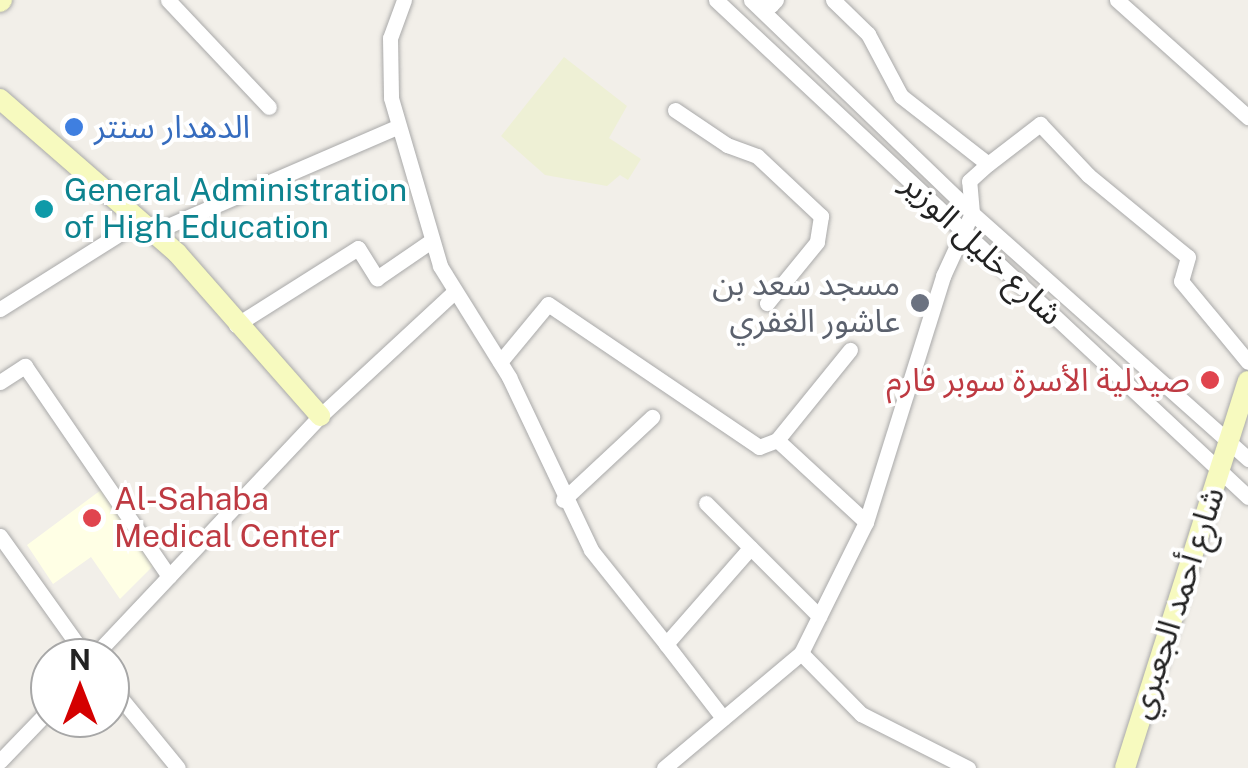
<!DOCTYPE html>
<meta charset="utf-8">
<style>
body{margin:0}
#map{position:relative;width:1248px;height:768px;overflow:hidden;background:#f2efe9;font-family:"Public Sans","Noto Sans Arabic",sans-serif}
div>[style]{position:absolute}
.education>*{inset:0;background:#ffffe5}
.farmland>*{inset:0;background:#eef0d5}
.roads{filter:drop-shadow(0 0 2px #a9a9a9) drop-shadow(0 0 2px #a9a9a9)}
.street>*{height:15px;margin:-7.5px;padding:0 7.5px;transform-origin:7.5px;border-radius:7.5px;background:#fff}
.secondary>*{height:20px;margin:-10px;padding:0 10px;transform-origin:10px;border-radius:10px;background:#f7fabf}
.dots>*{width:28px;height:28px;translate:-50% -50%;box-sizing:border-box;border:5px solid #fff;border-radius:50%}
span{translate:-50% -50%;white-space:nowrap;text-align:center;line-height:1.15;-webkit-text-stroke:8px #fff;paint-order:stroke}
.shop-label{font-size:32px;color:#366cbe}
.left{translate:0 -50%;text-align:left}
.culture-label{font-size:32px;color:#0d838f}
.street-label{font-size:32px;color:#222}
.worship-label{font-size:32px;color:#5b616d}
.right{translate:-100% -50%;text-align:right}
.health-label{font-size:32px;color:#be3a42}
.north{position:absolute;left:30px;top:638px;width:100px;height:100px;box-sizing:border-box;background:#fff;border:2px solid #a7a7a7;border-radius:50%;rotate:0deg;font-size:28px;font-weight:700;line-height:40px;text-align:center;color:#222}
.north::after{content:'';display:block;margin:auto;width:35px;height:45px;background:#d40000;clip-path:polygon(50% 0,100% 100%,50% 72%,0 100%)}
</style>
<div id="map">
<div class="education">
<div style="clip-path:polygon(101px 490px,154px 565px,120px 599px,91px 557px,53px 584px,27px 545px)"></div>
</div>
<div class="farmland">
<div style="clip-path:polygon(564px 57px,627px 106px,609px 138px,641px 159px,628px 180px,620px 175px,607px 186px,545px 175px,501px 136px)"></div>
</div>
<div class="roads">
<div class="street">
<div style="left:168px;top:0;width:147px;rotate:46.7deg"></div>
<div style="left:404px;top:0;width:40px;rotate:110.2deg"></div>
<div style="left:390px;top:38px;width:60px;rotate:89deg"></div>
<div style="left:391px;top:98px;width:175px;rotate:73.7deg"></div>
<div style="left:440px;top:266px;width:131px;rotate:58.1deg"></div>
<div style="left:509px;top:377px;width:191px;rotate:64.6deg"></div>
<div style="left:591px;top:550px;width:120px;rotate:51.4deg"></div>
<div style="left:716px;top:0;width:728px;rotate:43.05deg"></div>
<div style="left:751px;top:0;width:307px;rotate:43.9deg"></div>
<div style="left:972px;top:213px;width:370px;rotate:41.7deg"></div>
<div style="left:765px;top:0;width:8px;rotate:40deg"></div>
<div style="left:771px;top:5px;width:7px;rotate:-45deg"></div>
<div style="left:833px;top:0;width:49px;rotate:44.2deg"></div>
<div style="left:868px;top:34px;width:70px;rotate:62deg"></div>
<div style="left:901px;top:96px;width:110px;rotate:38deg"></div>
<div style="left:988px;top:164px;width:66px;rotate:-37.6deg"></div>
<div style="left:1040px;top:124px;width:70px;rotate:46.7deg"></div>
<div style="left:1088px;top:175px;width:129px;rotate:39.4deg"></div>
<div style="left:1188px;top:257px;width:25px;rotate:106deg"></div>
<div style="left:1181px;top:281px;width:105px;rotate:50.4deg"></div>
<div style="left:1117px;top:0;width:176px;rotate:41.8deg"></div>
<div style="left:675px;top:110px;width:63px;rotate:33.9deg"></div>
<div style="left:727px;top:145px;width:32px;rotate:20deg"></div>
<div style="left:757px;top:156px;width:88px;rotate:43.2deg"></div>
<div style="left:821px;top:216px;width:26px;rotate:99deg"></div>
<div style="left:817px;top:242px;width:79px;rotate:129.3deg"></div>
<div style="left:154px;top:232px;width:265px;rotate:-23.4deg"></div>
<div style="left:0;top:309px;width:163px;rotate:-32.2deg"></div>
<div style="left:236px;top:325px;width:144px;rotate:-32.3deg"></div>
<div style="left:358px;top:248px;width:36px;rotate:58deg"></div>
<div style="left:377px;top:278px;width:65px;rotate:-34.4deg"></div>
<div style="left:500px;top:362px;width:75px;rotate:-50.4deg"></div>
<div style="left:548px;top:304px;width:255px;rotate:34.1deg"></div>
<div style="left:759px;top:447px;width:19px;rotate:-21deg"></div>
<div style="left:777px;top:440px;width:116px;rotate:-51deg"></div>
<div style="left:0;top:382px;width:30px;rotate:-33deg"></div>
<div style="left:25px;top:366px;width:255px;rotate:55.6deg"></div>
<div style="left:563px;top:500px;width:122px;rotate:-43deg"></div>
<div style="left:706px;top:503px;width:160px;rotate:45deg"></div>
<div style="left:866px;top:522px;width:258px;rotate:-72.6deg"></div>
<div style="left:943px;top:276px;width:69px;rotate:-65.3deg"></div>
<div style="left:972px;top:213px;width:32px;rotate:-95deg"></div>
<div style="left:969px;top:181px;width:25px;rotate:-42deg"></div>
<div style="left:0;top:536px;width:150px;rotate:54.5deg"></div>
<div style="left:801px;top:653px;width:86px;rotate:45.5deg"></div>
<div style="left:861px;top:714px;width:120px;rotate:26.8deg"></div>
<div style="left:92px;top:658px;width:331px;rotate:-46.7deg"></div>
<div style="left:319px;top:417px;width:184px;rotate:-42.8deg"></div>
<div style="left:110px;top:685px;width:107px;rotate:50.7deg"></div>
<div style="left:723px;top:718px;width:93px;rotate:-127.6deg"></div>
<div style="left:666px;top:644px;width:128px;rotate:-48.8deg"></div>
<div style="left:0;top:761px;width:72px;rotate:-46.1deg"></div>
<div style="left:664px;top:768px;width:179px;rotate:-40deg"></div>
<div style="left:801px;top:653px;width:146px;rotate:-63.6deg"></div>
<div style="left:866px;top:522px;width:121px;rotate:-137.3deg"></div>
</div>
<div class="secondary">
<div style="left:0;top:2px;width:3px;rotate:-45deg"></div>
<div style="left:0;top:99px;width:235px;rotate:41deg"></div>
<div style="left:177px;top:253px;width:217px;rotate:48.7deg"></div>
<div style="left:1125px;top:768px;width:406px;rotate:-72.4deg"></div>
</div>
</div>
<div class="dots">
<div style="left:74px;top:127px;background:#3f7fe0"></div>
<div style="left:44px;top:209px;background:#0f9aa8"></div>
<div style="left:920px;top:303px;background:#6b7280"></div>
<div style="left:1210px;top:380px;background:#e0444e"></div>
<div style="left:92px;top:518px;background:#e0444e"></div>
</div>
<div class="shop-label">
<span class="left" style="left:94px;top:127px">الدهدار سنتر</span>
</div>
<div class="culture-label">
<span class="left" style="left:64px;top:209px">General Administration<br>of High Education</span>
</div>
<div class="street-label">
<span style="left:982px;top:249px;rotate:43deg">شارع خليل الوزير</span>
<span style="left:1177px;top:603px;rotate:-72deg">شارع أحمد الجعبري</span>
</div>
<div class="worship-label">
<span class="right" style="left:900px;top:303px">مسجد سعد بن<br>عاشور الغفري</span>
</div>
<div class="health-label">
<span class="right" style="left:1190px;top:380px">صيدلية الأسرة سوبر فارم</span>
<span class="left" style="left:114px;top:518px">Al-Sahaba<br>Medical Center</span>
</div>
<div class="north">N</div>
</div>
